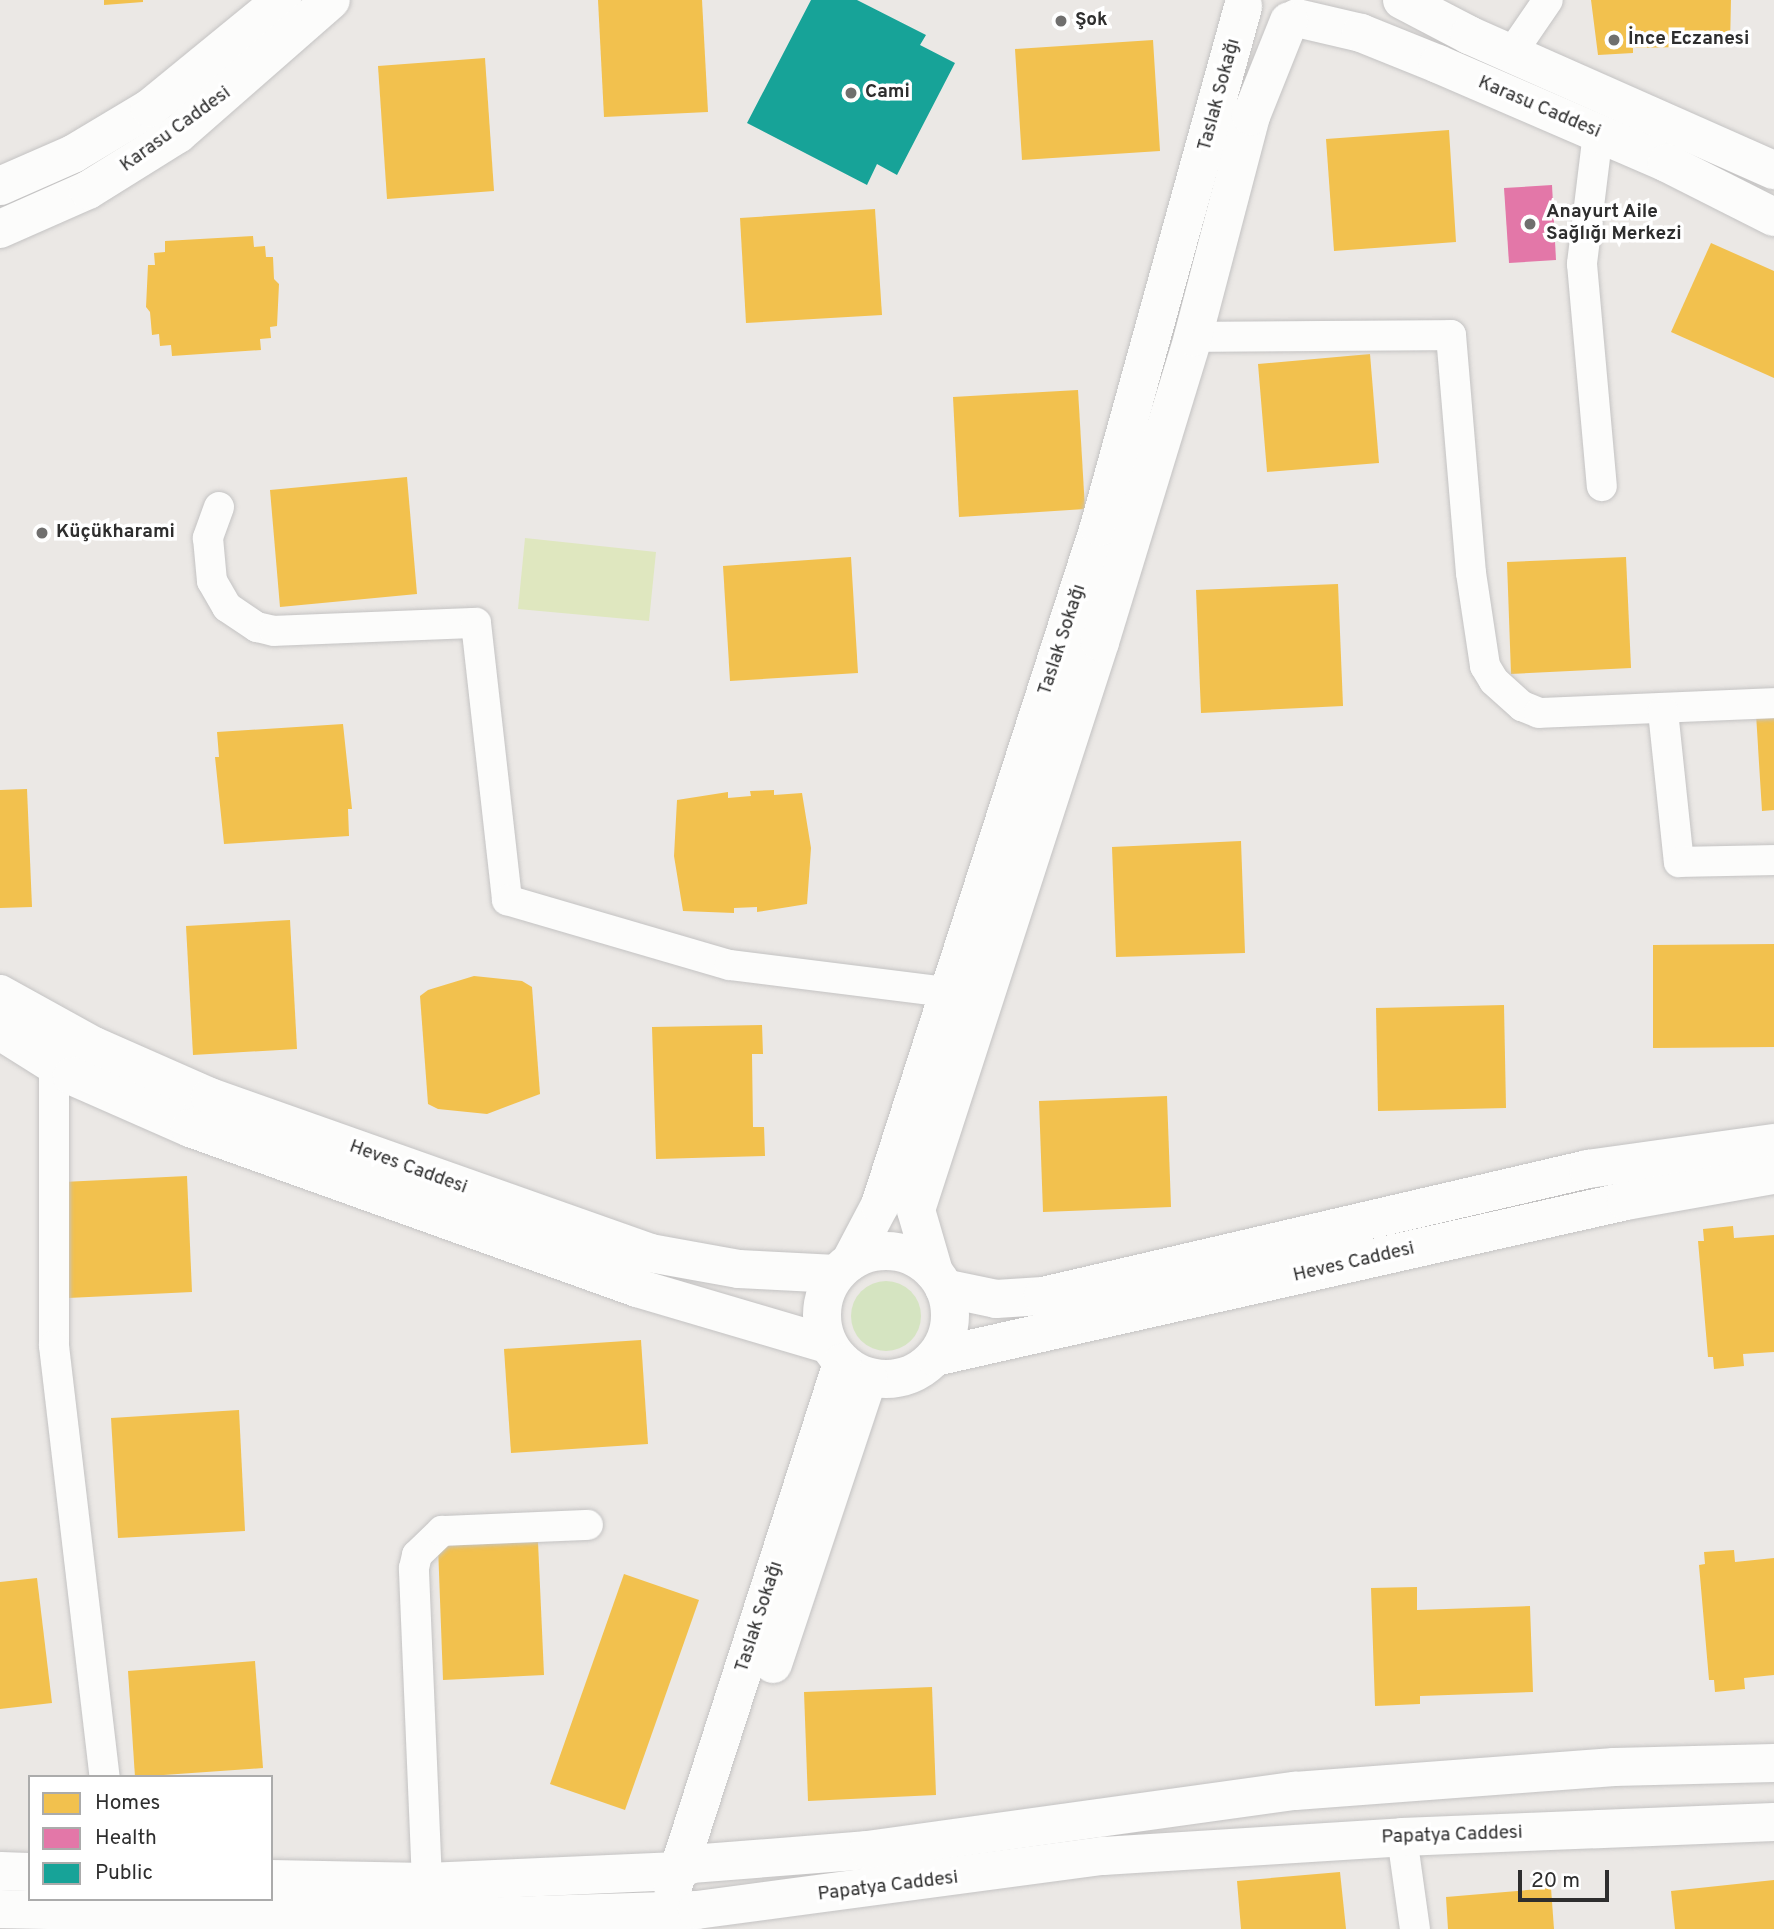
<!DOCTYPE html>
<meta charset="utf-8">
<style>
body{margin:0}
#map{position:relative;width:1774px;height:1929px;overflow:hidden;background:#ebe8e5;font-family:Overpass,sans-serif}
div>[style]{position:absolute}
.green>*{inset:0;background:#d5e4c1}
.round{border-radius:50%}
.pitch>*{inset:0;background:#dfe7bf}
.homes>*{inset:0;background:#f2c14e}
.health>*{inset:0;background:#e377a8}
.public>*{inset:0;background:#17a398}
.roads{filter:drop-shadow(0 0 2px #c4c3c3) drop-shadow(0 0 2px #c4c3c3)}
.street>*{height:30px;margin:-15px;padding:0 15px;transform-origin:15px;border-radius:15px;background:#fcfcfb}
.secondary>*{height:38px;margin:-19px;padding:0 19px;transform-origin:19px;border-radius:19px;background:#fcfcfb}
.secondary>.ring{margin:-19px;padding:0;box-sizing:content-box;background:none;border:38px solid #fcfcfb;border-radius:50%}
.dots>*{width:19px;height:19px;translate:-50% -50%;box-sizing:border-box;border:4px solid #fff;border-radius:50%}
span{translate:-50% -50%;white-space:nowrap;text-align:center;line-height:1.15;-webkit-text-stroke:7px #fff;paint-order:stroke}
.poi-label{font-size:19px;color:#2e2e2e;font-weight:700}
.left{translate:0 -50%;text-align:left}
.street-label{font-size:19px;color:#2e2e2e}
.legend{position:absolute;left:28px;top:1775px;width:245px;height:126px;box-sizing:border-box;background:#fff;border:2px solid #ababab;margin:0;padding:9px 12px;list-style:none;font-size:21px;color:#2e2e2e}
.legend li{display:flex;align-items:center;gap:14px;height:35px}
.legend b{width:35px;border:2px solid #ababab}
.scale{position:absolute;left:1518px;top:1870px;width:91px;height:32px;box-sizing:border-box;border:4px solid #2e2e2e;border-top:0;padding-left:9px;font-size:21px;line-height:24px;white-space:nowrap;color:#2e2e2e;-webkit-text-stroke:5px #fff;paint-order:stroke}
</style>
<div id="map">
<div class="green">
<div class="round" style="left:851px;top:1281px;width:70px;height:70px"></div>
</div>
<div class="pitch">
<div style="clip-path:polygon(525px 538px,656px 552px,649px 621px,518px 609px)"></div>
</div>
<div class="homes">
<div style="clip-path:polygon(104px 0,143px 0,143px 2px,104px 5px)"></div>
<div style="clip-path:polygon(598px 0,702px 0,708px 112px,604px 117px)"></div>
<div style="clip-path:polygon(1591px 0,1731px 0,1730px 46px,1633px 48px,1633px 53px,1598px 55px)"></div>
<div style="clip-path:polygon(1153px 40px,1160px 151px,1022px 160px,1015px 49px)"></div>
<div style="clip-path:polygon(485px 58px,494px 191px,387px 199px,378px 66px)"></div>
<div style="clip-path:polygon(1449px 130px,1456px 242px,1334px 251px,1326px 139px)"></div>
<div style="clip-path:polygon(875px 209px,882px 315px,746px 323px,740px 218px)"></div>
<div style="clip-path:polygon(253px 236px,254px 247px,265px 246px,266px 257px,273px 257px,274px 279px,279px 284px,277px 326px,270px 327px,271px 338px,260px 339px,261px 350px,172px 356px,171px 345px,160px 346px,159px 334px,152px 335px,150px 312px,146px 307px,148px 265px,155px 265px,154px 253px,165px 252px,165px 241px)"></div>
<div style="clip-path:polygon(1711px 243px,1774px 271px,1774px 378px,1671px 332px)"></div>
<div style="clip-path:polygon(1370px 354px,1379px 463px,1267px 472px,1258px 364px)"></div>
<div style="clip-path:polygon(1078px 390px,1085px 509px,959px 517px,953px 397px)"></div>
<div style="clip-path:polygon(407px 477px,417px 594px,280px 607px,270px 490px)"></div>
<div style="clip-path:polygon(851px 557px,858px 673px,730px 681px,723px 566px)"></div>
<div style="clip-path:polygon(1626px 557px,1631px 668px,1511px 674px,1507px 562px)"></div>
<div style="clip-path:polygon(1338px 584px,1343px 706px,1201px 713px,1196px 590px)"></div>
<div style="clip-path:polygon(1774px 713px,1774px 810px,1762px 811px,1756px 714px)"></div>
<div style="clip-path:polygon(343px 724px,352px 809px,348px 809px,349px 836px,224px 844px,215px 757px,219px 757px,217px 732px)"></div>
<div style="clip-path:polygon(27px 789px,32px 907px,0 908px,0 790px)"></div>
<div style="clip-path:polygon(774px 790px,774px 795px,802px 793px,811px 848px,807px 904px,757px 912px,757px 907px,734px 908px,734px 913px,683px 911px,674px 856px,677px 800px,728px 792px,728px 798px,751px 796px,750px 791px)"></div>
<div style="clip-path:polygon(1241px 841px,1245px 953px,1116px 957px,1112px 847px)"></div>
<div style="clip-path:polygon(290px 920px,297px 1049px,193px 1055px,186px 926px)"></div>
<div style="clip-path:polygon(1774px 944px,1774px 1047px,1653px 1048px,1653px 945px)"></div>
<div style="clip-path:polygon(474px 976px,522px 981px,532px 987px,540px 1094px,487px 1114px,438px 1109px,428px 1104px,420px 996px,428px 990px)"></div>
<div style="clip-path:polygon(1504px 1005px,1506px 1108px,1378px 1111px,1376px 1008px)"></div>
<div style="clip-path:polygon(762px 1025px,763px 1054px,752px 1054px,753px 1127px,764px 1127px,765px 1156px,656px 1159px,652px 1027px)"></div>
<div style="clip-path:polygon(1167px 1096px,1171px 1207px,1043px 1212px,1039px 1101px)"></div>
<div style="clip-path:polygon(187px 1176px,192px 1292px,68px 1298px,63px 1182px)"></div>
<div style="clip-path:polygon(1733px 1226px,1734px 1238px,1774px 1235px,1774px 1352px,1743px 1354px,1744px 1366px,1714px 1369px,1713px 1357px,1708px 1357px,1698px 1241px,1704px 1241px,1703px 1229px)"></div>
<div style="clip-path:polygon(641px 1340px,648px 1444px,511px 1453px,504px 1349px)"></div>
<div style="clip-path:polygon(239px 1410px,245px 1531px,118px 1538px,111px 1418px)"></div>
<div style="clip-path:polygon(538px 1542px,544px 1675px,443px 1680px,438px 1546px)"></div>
<div style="clip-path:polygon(1734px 1550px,1735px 1562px,1774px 1558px,1774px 1675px,1744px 1678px,1745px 1689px,1715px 1692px,1714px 1680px,1709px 1680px,1699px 1565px,1705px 1564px,1704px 1552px)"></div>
<div style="clip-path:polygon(624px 1574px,699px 1600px,625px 1810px,550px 1784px)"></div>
<div style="clip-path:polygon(37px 1578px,52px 1703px,0 1709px,0 1582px)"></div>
<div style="clip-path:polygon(1417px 1587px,1417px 1610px,1530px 1606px,1533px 1692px,1420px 1696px,1420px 1704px,1375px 1706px,1371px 1588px)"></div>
<div style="clip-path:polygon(255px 1661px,263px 1768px,135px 1777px,128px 1671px)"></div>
<div style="clip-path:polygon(932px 1687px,936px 1795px,808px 1801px,804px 1692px)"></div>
<div style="clip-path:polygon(1340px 1872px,1346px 1929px,1241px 1929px,1237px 1881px)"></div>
<div style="clip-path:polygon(1774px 1880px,1774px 1929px,1675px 1929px,1671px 1891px)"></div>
<div style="clip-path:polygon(1551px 1888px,1554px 1929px,1448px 1929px,1446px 1897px)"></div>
</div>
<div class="health">
<div style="clip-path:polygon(1552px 185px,1556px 260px,1509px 263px,1504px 188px)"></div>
</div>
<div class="public">
<div style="clip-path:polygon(811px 0,857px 0,926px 35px,920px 45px,955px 63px,897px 175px,877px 164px,867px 185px,747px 123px)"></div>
</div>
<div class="roads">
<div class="street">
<div style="left:1511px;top:54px;width:65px;rotate:-55.6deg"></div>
<div style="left:1598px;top:133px;width:132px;rotate:97deg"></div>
<div style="left:1582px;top:264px;width:223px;rotate:84.9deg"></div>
<div style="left:1193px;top:337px;width:258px;rotate:-0.4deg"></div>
<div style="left:1451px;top:335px;width:239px;rotate:85.2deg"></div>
<div style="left:1471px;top:573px;width:94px;rotate:81.4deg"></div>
<div style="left:1485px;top:666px;width:17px;rotate:59deg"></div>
<div style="left:1494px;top:681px;width:38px;rotate:42deg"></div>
<div style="left:1522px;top:706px;width:18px;rotate:22deg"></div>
<div style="left:1539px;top:713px;width:235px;rotate:-2.4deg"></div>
<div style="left:219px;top:507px;width:33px;rotate:110deg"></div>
<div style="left:208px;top:538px;width:43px;rotate:84.7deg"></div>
<div style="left:212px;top:581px;width:30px;rotate:60deg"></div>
<div style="left:227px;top:607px;width:36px;rotate:34deg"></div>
<div style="left:257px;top:627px;width:17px;rotate:13deg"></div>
<div style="left:274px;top:631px;width:202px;rotate:-2.3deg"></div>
<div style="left:476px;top:623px;width:279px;rotate:83.6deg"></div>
<div style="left:507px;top:900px;width:232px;rotate:16.3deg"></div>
<div style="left:730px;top:965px;width:220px;rotate:7.1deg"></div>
<div style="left:1663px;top:711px;width:152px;rotate:84deg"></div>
<div style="left:1679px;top:862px;width:95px;rotate:-1.2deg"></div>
<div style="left:54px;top:1046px;width:300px;rotate:90deg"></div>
<div style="left:54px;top:1346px;width:434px;rotate:83.3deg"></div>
<div style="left:1402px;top:1837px;width:93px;rotate:82deg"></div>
<div style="left:427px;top:1882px;width:314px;rotate:-92.4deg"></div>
<div style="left:414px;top:1568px;width:13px;rotate:-77deg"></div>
<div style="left:417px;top:1555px;width:35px;rotate:-44deg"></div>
<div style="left:442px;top:1531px;width:146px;rotate:-2.4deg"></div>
</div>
<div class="secondary">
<div style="left:1402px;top:0;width:76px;rotate:27.6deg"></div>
<div style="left:1469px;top:35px;width:334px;rotate:23.9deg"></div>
<div style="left:1297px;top:18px;width:66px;rotate:13.2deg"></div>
<div style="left:1361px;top:33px;width:83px;rotate:21.9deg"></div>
<div style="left:1438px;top:64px;width:249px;rotate:23.4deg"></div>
<div style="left:1667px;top:163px;width:120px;rotate:26.8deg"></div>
<div style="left:0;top:186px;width:80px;rotate:-23.7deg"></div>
<div style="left:73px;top:154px;width:90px;rotate:-30.9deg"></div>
<div style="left:150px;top:108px;width:171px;rotate:-39.3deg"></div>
<div style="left:0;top:229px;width:96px;rotate:-23.9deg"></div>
<div style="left:88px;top:190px;width:106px;rotate:-31.9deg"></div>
<div style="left:178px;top:134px;width:203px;rotate:-41.2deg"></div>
<div style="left:0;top:994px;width:107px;rotate:29deg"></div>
<div style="left:94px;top:1046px;width:127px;rotate:23.7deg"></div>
<div style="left:210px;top:1097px;width:467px;rotate:19.5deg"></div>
<div style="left:650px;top:1253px;width:90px;rotate:10.2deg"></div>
<div style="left:739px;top:1269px;width:97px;rotate:3deg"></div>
<div style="left:0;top:1031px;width:85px;rotate:32deg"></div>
<div style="left:72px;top:1076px;width:129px;rotate:23.8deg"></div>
<div style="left:190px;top:1128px;width:475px;rotate:19.7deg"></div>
<div style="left:637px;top:1288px;width:198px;rotate:16.4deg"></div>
<div class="ring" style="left:822px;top:1251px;width:90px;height:90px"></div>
<div style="left:850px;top:1262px;width:64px;rotate:-62.2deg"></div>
<div style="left:880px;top:1205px;width:712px;rotate:-72.1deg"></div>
<div style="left:1099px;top:527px;width:540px;rotate:-74.52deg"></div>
<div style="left:934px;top:1272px;width:65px;rotate:-106.2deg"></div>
<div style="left:916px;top:1210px;width:597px;rotate:-72.05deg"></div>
<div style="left:1100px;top:642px;width:319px;rotate:-73deg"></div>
<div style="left:1193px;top:337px;width:228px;rotate:-75.3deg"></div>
<div style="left:1251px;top:116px;width:102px;rotate:-68.2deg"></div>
<div style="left:944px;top:1288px;width:53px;rotate:11.9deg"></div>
<div style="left:996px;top:1299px;width:47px;rotate:-3.7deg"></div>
<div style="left:1043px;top:1296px;width:560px;rotate:-13.12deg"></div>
<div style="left:1588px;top:1169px;width:188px;rotate:-8deg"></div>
<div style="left:935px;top:1357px;width:708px;rotate:-12.72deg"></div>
<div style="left:1626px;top:1201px;width:150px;rotate:-10deg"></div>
<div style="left:773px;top:1664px;width:301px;rotate:-71.6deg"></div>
<div style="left:0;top:1871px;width:30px;rotate:2deg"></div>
<div style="left:271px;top:1879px;width:156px;rotate:1.1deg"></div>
<div style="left:427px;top:1882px;width:251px;rotate:-2.5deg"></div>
<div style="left:678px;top:1871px;width:15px;rotate:-28deg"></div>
<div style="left:691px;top:1864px;width:178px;rotate:-4.5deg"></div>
<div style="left:868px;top:1850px;width:431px;rotate:-7.9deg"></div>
<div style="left:1295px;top:1791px;width:320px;rotate:-4.3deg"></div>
<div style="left:1614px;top:1767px;width:160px;rotate:-1.4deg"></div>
<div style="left:673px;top:1887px;width:551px;rotate:-72.12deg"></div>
<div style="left:0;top:1909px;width:441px;rotate:1.2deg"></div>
<div style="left:441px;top:1918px;width:256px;rotate:-1.8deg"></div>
<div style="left:697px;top:1910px;width:410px;rotate:-7.6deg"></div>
<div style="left:1103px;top:1856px;width:300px;rotate:-3.6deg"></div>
<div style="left:1402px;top:1837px;width:372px;rotate:-2.3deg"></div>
</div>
</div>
<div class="dots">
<div style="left:1061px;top:21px;background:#706f6e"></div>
<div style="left:1614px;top:40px;background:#706f6e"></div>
<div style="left:851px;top:93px;background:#706f6e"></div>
<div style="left:1530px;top:224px;background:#706f6e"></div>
<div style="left:42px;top:533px;background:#706f6e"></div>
</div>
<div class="poi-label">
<span class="left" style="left:1075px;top:21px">Şok</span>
<span class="left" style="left:1628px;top:40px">İnce Eczanesi</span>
<span class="left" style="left:865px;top:93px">Cami</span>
<span class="left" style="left:1546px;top:224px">Anayurt Aile<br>Sağlığı Merkezi</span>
<span class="left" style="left:56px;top:533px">Küçükharami</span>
</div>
<div class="street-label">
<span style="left:1220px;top:95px;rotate:-75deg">Taslak Sokağı</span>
<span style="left:1539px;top:108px;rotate:23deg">Karasu Caddesi</span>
<span style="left:176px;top:130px;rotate:-36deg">Karasu Caddesi</span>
<span style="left:1063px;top:640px;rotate:-72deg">Taslak Sokağı</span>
<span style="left:408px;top:1168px;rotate:20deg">Heves Caddesi</span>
<span style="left:1354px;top:1263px;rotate:-13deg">Heves Caddesi</span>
<span style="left:760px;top:1617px;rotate:-72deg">Taslak Sokağı</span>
<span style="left:1452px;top:1836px;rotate:-2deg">Papatya Caddesi</span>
<span style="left:888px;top:1887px;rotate:-7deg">Papatya Caddesi</span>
</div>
<ul class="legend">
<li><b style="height:19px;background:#f2c14e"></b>Homes</li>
<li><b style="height:19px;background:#e377a8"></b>Health</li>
<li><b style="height:19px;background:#17a398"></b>Public</li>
</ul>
<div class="scale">20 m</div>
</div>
